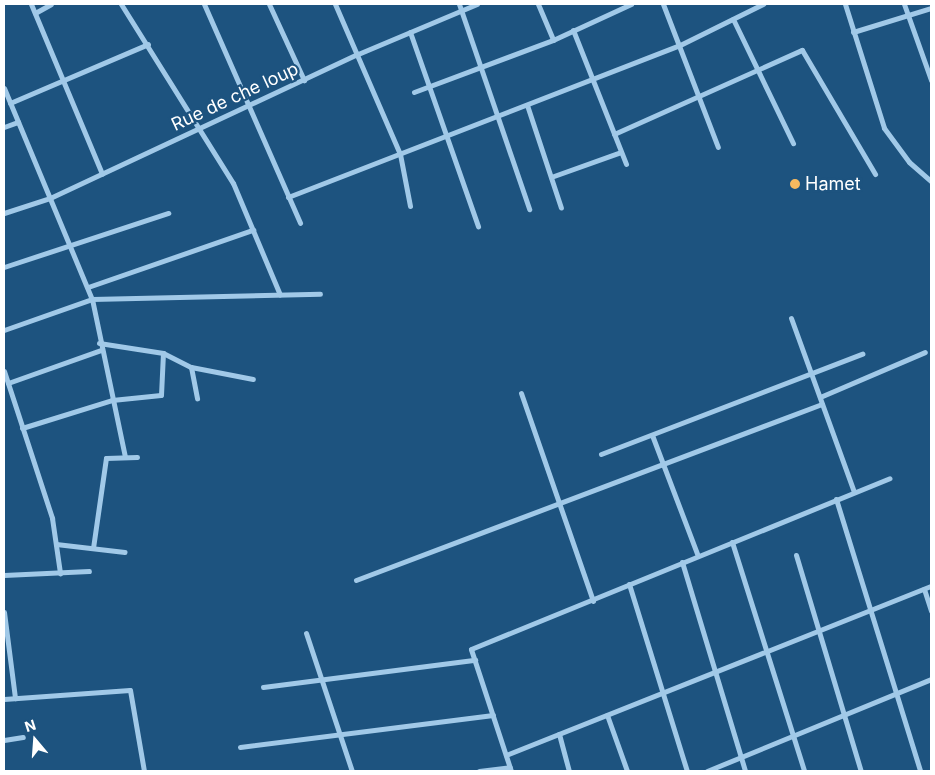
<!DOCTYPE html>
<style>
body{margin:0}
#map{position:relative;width:935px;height:775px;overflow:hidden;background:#1d537f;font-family:Inter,sans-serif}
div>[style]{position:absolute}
.street>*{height:5px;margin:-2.5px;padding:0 2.5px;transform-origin:2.5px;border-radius:2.5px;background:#a1c9e8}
.dots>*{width:14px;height:14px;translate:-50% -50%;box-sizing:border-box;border:2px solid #1d537f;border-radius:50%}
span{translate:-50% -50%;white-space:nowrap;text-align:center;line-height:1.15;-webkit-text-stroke:4.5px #1d537f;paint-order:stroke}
.street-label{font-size:18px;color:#fff}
.poi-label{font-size:18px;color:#fff}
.left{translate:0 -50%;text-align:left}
.frame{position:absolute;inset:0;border:5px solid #fff;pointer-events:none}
.north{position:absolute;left:10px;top:715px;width:50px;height:50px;-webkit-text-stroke:4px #1d537f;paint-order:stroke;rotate:342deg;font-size:14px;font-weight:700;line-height:20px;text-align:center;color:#fff}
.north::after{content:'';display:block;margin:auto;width:18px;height:22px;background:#fff;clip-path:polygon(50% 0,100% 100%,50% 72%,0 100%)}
</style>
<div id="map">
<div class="street">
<div style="left:31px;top:4px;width:184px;rotate:67.3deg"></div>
<div style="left:121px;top:4px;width:211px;rotate:58deg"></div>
<div style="left:233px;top:183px;width:121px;rotate:67.2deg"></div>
<div style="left:204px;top:4px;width:239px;rotate:66.3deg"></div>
<div style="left:269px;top:4px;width:84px;rotate:65.3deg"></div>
<div style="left:335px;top:4px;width:163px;rotate:66.6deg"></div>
<div style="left:400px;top:154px;width:53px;rotate:79.1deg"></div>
<div style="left:459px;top:4px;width:217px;rotate:71.1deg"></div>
<div style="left:538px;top:4px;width:39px;rotate:67deg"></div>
<div style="left:663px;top:4px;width:153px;rotate:69deg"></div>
<div style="left:845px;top:4px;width:130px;rotate:72.5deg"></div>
<div style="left:884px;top:128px;width:42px;rotate:53.7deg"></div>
<div style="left:909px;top:162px;width:29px;rotate:41deg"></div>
<div style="left:904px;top:4px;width:81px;rotate:70.4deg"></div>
<div style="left:35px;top:13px;width:18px;rotate:-29deg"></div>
<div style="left:733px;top:19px;width:138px;rotate:64.2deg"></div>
<div style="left:573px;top:30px;width:144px;rotate:68.4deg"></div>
<div style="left:410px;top:32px;width:206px;rotate:70.7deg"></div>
<div style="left:853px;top:32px;width:82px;rotate:-17.1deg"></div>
<div style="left:4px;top:88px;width:229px;rotate:67.4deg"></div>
<div style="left:92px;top:299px;width:161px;rotate:78.2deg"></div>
<div style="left:414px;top:92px;width:148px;rotate:-20.5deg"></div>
<div style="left:553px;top:40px;width:86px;rotate:-24.8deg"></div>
<div style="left:10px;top:103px;width:150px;rotate:-23.1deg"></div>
<div style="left:527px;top:105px;width:108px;rotate:71.7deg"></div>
<div style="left:4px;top:127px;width:15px;rotate:-20deg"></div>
<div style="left:614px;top:134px;width:206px;rotate:-24.1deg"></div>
<div style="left:802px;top:50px;width:144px;rotate:59.5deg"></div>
<div style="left:551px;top:177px;width:74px;rotate:-19.7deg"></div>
<div style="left:288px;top:197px;width:420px;rotate:-21.2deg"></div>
<div style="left:680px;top:45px;width:93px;rotate:-26.3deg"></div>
<div style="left:4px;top:213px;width:48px;rotate:-18.1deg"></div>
<div style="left:50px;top:198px;width:340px;rotate:-25.1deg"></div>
<div style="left:358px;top:54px;width:129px;rotate:-22.8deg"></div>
<div style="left:4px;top:267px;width:173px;rotate:-18.2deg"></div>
<div style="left:88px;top:287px;width:175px;rotate:-19.1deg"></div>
<div style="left:791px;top:318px;width:185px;rotate:70.1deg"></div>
<div style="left:4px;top:330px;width:93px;rotate:-19.4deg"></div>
<div style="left:92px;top:299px;width:228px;rotate:-1.3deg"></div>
<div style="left:99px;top:343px;width:65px;rotate:8.9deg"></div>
<div style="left:163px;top:353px;width:31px;rotate:27deg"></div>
<div style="left:191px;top:367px;width:63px;rotate:11deg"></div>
<div style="left:191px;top:367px;width:32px;rotate:79deg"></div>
<div style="left:4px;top:371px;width:155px;rotate:71.9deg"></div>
<div style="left:52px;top:518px;width:56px;rotate:81.7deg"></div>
<div style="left:8px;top:383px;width:99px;rotate:-19.5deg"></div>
<div style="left:521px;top:393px;width:220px;rotate:70.9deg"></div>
<div style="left:820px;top:397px;width:114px;rotate:-23.2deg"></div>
<div style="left:22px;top:428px;width:94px;rotate:-17.3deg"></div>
<div style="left:112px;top:400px;width:49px;rotate:-5.8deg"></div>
<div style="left:161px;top:395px;width:42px;rotate:-87.3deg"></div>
<div style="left:652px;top:435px;width:129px;rotate:69.2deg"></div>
<div style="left:601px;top:454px;width:280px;rotate:-21deg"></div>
<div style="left:836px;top:499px;width:285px;rotate:72.8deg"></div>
<div style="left:732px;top:542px;width:240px;rotate:72.5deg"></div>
<div style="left:56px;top:544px;width:69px;rotate:6.6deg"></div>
<div style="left:93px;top:548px;width:91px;rotate:-81.8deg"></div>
<div style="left:106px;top:458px;width:31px;rotate:-2deg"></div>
<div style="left:796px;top:555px;width:226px;rotate:73.3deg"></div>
<div style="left:682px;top:562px;width:218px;rotate:73.2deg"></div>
<div style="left:4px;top:575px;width:85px;rotate:-2.7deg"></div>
<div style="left:356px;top:580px;width:498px;rotate:-20.7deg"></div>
<div style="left:629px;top:584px;width:196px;rotate:72.8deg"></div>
<div style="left:924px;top:589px;width:23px;rotate:72deg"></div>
<div style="left:4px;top:612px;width:87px;rotate:82.7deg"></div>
<div style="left:306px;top:633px;width:145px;rotate:71.6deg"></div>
<div style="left:263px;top:687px;width:214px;rotate:-7.3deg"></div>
<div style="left:4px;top:699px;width:126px;rotate:-4.1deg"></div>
<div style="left:130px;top:690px;width:82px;rotate:80.2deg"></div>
<div style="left:607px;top:715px;width:59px;rotate:70.3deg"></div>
<div style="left:559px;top:734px;width:38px;rotate:75deg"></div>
<div style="left:4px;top:740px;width:19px;rotate:-9deg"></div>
<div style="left:240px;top:747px;width:255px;rotate:-7.2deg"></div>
<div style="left:506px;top:755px;width:457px;rotate:-21.7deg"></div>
<div style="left:479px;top:771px;width:31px;rotate:-7deg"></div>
<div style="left:511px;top:771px;width:128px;rotate:-108.2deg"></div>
<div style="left:471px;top:649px;width:452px;rotate:-22.2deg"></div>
<div style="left:707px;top:771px;width:242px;rotate:-22.3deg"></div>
</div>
<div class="dots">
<div style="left:795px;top:184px;background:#f8ba5f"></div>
</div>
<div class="street-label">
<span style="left:235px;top:97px;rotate:-25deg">Rue de che loup</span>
</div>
<div class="poi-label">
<span class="left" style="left:805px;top:184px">Hamet</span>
</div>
<div class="frame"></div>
<div class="north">N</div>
</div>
